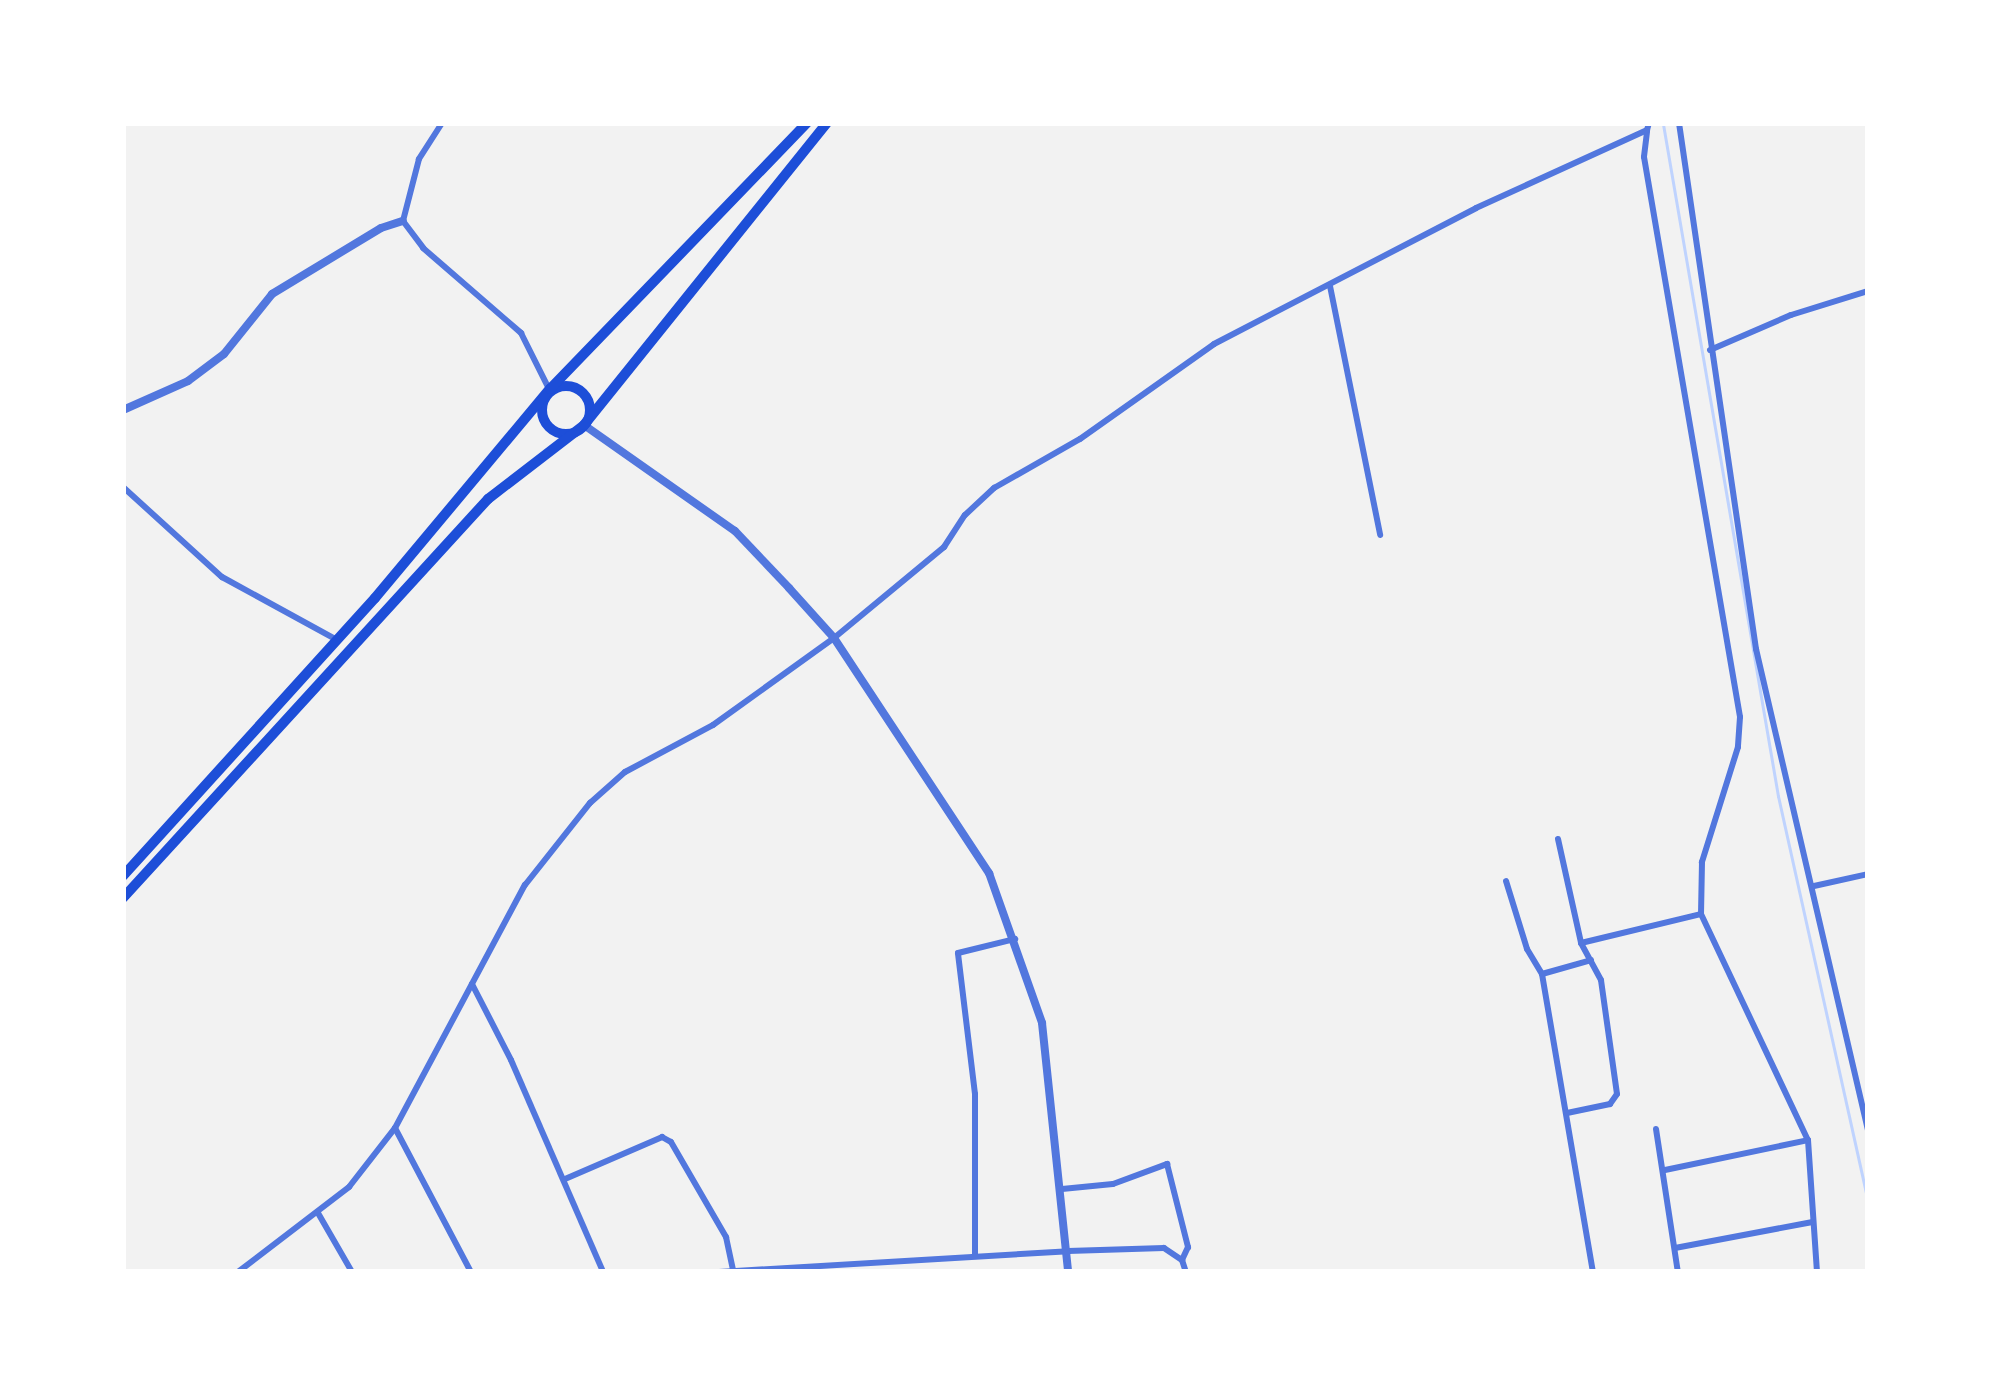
<!DOCTYPE html>
<style>
body{margin:0}
#map{position:relative;width:1991px;height:1395px;overflow:hidden;background:#f2f2f2;font-family:"DejaVu Sans",sans-serif}
div>[style]{position:absolute}
.stream>*{height:3px;margin:-1.5px;padding:0 1.5px;transform-origin:1.5px;border-radius:1.5px;background:#bfd3fe}
.minor>*{height:6px;margin:-3px;padding:0 3px;transform-origin:3px;border-radius:3px;background:#5277de}
.tertiary>*{height:8px;margin:-4px;padding:0 4px;transform-origin:4px;border-radius:4px;background:#5277de}
.trunk>*{height:10px;margin:-5px;padding:0 5px;transform-origin:5px;border-radius:5px;background:#1d4ed8}
.trunk>.ring{margin:-5px;padding:0;box-sizing:content-box;background:none;border:10px solid #1d4ed8;border-radius:50%}
span{translate:-50% -50%;white-space:nowrap;text-align:center;line-height:1.15;-webkit-text-stroke:9px #fff;paint-order:stroke}
.frame{position:absolute;inset:0;border:126px solid #fff;pointer-events:none}
</style>
<div id="map">
<div class="stream">
<div style="left:1663px;top:124px;width:682px;rotate:80.29deg"></div>
<div style="left:1778px;top:796px;width:415px;rotate:77.5deg"></div>
</div>
<div class="minor">
<div style="left:442px;top:123px;width:43px;rotate:122.6deg"></div>
<div style="left:419px;top:159px;width:64px;rotate:104.5deg"></div>
<div style="left:403px;top:221px;width:34px;rotate:53deg"></div>
<div style="left:423px;top:248px;width:130px;rotate:40.9deg"></div>
<div style="left:521px;top:333px;width:63px;rotate:63.4deg"></div>
<div style="left:1679px;top:123px;width:532px;rotate:81.67deg"></div>
<div style="left:1756px;top:649px;width:494px;rotate:76.9deg"></div>
<div style="left:1647px;top:132px;width:25px;rotate:97deg"></div>
<div style="left:1644px;top:157px;width:568px;rotate:80.27deg"></div>
<div style="left:1740px;top:717px;width:30px;rotate:94deg"></div>
<div style="left:1738px;top:747px;width:121px;rotate:107.4deg"></div>
<div style="left:1702px;top:862px;width:52px;rotate:91.1deg"></div>
<div style="left:1701px;top:914px;width:250px;rotate:64.7deg"></div>
<div style="left:1808px;top:1140px;width:132px;rotate:86.1deg"></div>
<div style="left:1330px;top:286px;width:254px;rotate:78.6deg"></div>
<div style="left:1710px;top:350px;width:88px;rotate:-23.4deg"></div>
<div style="left:1791px;top:315px;width:81px;rotate:-17.3deg"></div>
<div style="left:123px;top:487px;width:134px;rotate:42.3deg"></div>
<div style="left:222px;top:577px;width:131px;rotate:28.7deg"></div>
<div style="left:1558px;top:839px;width:107px;rotate:77.5deg"></div>
<div style="left:1506px;top:881px;width:71px;rotate:72.8deg"></div>
<div style="left:1527px;top:949px;width:29px;rotate:59deg"></div>
<div style="left:1542px;top:974px;width:302px;rotate:80.3deg"></div>
<div style="left:1814px;top:886px;width:55px;rotate:-12.5deg"></div>
<div style="left:1542px;top:974px;width:51px;rotate:-15.9deg"></div>
<div style="left:472px;top:984px;width:85px;rotate:62.8deg"></div>
<div style="left:511px;top:1060px;width:231px;rotate:66.5deg"></div>
<div style="left:1567px;top:1113px;width:44px;rotate:-11.8deg"></div>
<div style="left:1610px;top:1104px;width:12px;rotate:-55deg"></div>
<div style="left:1617px;top:1094px;width:115px;rotate:-98deg"></div>
<div style="left:1601px;top:980px;width:42px;rotate:-118.4deg"></div>
<div style="left:1581px;top:943px;width:123px;rotate:-13.6deg"></div>
<div style="left:395px;top:1128px;width:163px;rotate:62.2deg"></div>
<div style="left:1656px;top:1129px;width:145px;rotate:81.3deg"></div>
<div style="left:1665px;top:1170px;width:146px;rotate:-11.8deg"></div>
<div style="left:565px;top:1179px;width:106px;rotate:-23.4deg"></div>
<div style="left:662px;top:1137px;width:10px;rotate:29deg"></div>
<div style="left:671px;top:1142px;width:110px;rotate:59.9deg"></div>
<div style="left:726px;top:1237px;width:35px;rotate:78deg"></div>
<div style="left:1062px;top:1189px;width:51px;rotate:-5.6deg"></div>
<div style="left:1113px;top:1184px;width:58px;rotate:-20.3deg"></div>
<div style="left:1167px;top:1164px;width:86px;rotate:75.8deg"></div>
<div style="left:1188px;top:1247px;width:14px;rotate:115deg"></div>
<div style="left:318px;top:1213px;width:68px;rotate:60deg"></div>
<div style="left:1675px;top:1248px;width:140px;rotate:-10.7deg"></div>
<div style="left:975px;top:1256px;width:162px;rotate:-90deg"></div>
<div style="left:975px;top:1094px;width:142px;rotate:-96.9deg"></div>
<div style="left:958px;top:953px;width:59px;rotate:-13.8deg"></div>
<div style="left:1182px;top:1260px;width:13px;rotate:72deg"></div>
<div style="left:238px;top:1272px;width:140px;rotate:-37.4deg"></div>
<div style="left:349px;top:1187px;width:75px;rotate:-52.1deg"></div>
<div style="left:395px;top:1128px;width:276px;rotate:-61.9deg"></div>
<div style="left:525px;top:885px;width:105px;rotate:-51.6deg"></div>
<div style="left:590px;top:803px;width:47px;rotate:-41.5deg"></div>
<div style="left:625px;top:772px;width:100px;rotate:-28.1deg"></div>
<div style="left:713px;top:725px;width:149px;rotate:-35.7deg"></div>
<div style="left:834px;top:638px;width:143px;rotate:-39.6deg"></div>
<div style="left:944px;top:547px;width:38px;rotate:-57deg"></div>
<div style="left:965px;top:515px;width:40px;rotate:-43deg"></div>
<div style="left:994px;top:488px;width:99px;rotate:-29.7deg"></div>
<div style="left:1080px;top:439px;width:164px;rotate:-35.3deg"></div>
<div style="left:1214px;top:344px;width:295px;rotate:-27.4deg"></div>
<div style="left:1476px;top:208px;width:188px;rotate:-24.5deg"></div>
<div style="left:1647px;top:130px;width:7px;rotate:-74deg"></div>
<div style="left:719px;top:1272px;width:350px;rotate:-3.4deg"></div>
<div style="left:1068px;top:1251px;width:96px;rotate:-1.8deg"></div>
<div style="left:1164px;top:1248px;width:22px;rotate:34deg"></div>
</div>
<div class="tertiary">
<div style="left:123px;top:410px;width:71px;rotate:-24deg"></div>
<div style="left:188px;top:381px;width:45px;rotate:-36.9deg"></div>
<div style="left:224px;top:354px;width:77px;rotate:-51.3deg"></div>
<div style="left:272px;top:294px;width:127px;rotate:-31.2deg"></div>
<div style="left:381px;top:228px;width:23px;rotate:-18deg"></div>
<div style="left:584px;top:425px;width:184px;rotate:35.1deg"></div>
<div style="left:735px;top:531px;width:79px;rotate:46.5deg"></div>
<div style="left:789px;top:588px;width:67px;rotate:48deg"></div>
<div style="left:834px;top:638px;width:282px;rotate:56.6deg"></div>
<div style="left:989px;top:873px;width:159px;rotate:70.5deg"></div>
<div style="left:1042px;top:1023px;width:250px;rotate:84deg"></div>
</div>
<div class="trunk">
<div class="ring" style="left:542px;top:386px;width:38px;height:38px"></div>
<div style="left:123px;top:876px;width:375px;rotate:-47.8deg"></div>
<div style="left:375px;top:598px;width:273px;rotate:-50.1deg"></div>
<div style="left:550px;top:389px;width:370px;rotate:-46deg"></div>
<div style="left:123px;top:898px;width:541px;rotate:-47.55deg"></div>
<div style="left:488px;top:499px;width:121px;rotate:-37.6deg"></div>
<div style="left:584px;top:425px;width:388px;rotate:-51.2deg"></div>
</div>
<div class="frame"></div>
</div>
